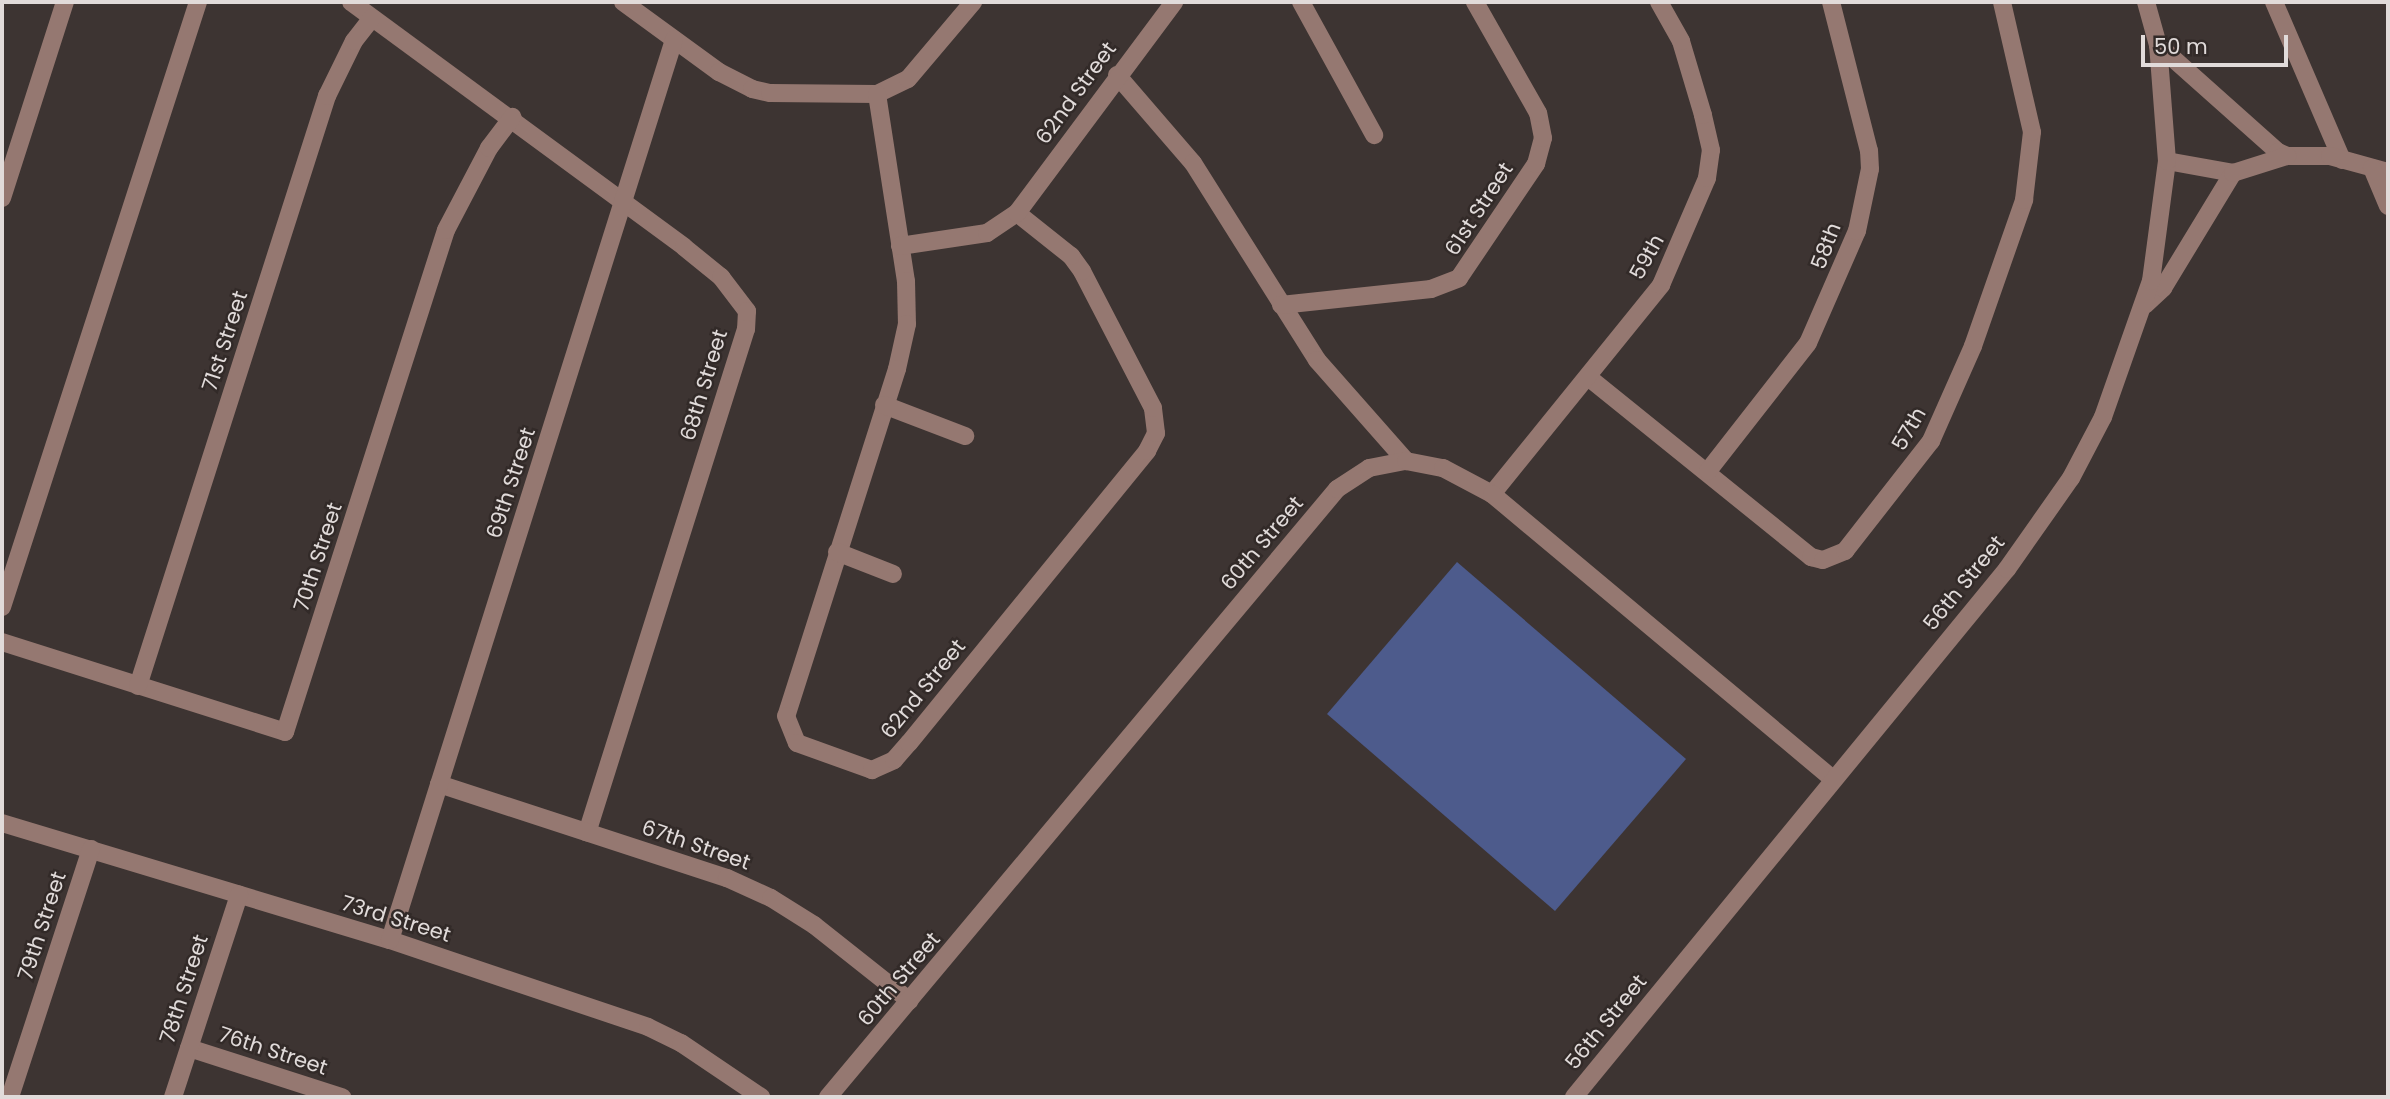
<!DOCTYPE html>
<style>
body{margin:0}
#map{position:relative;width:2390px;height:1099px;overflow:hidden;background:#3d3432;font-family:Poppins,sans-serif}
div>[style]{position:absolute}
.green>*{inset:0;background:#4d5b8c}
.minor>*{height:18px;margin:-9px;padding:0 9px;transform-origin:9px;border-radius:9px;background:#957871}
span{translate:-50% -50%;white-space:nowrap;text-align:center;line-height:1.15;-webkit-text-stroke:5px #322a28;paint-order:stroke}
.street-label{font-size:21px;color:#e1dbda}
.frame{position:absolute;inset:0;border:4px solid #e1dbda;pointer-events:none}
.scale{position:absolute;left:2141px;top:35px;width:147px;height:32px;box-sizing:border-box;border:4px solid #e1dbda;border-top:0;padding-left:9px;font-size:21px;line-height:24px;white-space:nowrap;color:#e1dbda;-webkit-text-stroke:5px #322a28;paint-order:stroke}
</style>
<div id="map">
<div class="green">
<div style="clip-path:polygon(1457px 562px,1686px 759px,1555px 911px,1327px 714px)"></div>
</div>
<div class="minor">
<div style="left:351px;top:2px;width:413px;rotate:36.3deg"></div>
<div style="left:684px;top:247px;width:48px;rotate:39deg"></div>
<div style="left:721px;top:277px;width:43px;rotate:52.6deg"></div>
<div style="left:747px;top:311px;width:18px;rotate:93deg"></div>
<div style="left:746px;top:329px;width:528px;rotate:107.51deg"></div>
<div style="left:623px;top:2px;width:119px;rotate:36.1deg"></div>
<div style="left:719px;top:72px;width:37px;rotate:27deg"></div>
<div style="left:752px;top:89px;width:18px;rotate:13deg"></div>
<div style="left:770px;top:93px;width:107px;rotate:0.5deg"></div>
<div style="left:877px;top:94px;width:34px;rotate:-26deg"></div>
<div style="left:908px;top:79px;width:101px;rotate:-49.8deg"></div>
<div style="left:1301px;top:2px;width:152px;rotate:61.2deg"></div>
<div style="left:2274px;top:2px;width:172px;rotate:66.7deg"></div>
<div style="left:2158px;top:45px;width:161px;rotate:41.7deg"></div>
<div style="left:2278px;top:152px;width:10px;rotate:24deg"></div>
<div style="left:2287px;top:156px;width:43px"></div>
<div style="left:2330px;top:156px;width:60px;rotate:15.4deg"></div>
<div style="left:1117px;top:75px;width:116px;rotate:49.2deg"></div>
<div style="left:1193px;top:163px;width:233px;rotate:57.8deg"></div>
<div style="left:1317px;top:360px;width:135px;rotate:48.6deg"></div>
<div style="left:877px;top:94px;width:189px;rotate:81.2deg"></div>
<div style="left:906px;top:281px;width:43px;rotate:88.7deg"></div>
<div style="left:907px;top:324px;width:46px;rotate:102.5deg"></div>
<div style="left:897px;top:369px;width:364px;rotate:107.7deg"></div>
<div style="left:786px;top:716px;width:29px;rotate:68deg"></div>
<div style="left:797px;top:743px;width:80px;rotate:19.8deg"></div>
<div style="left:872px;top:770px;width:24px;rotate:-24deg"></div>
<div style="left:894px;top:760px;width:23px;rotate:-49deg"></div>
<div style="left:909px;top:743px;width:377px;rotate:-50.8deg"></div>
<div style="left:1147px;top:451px;width:20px;rotate:-63deg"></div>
<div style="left:1156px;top:433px;width:25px;rotate:-97deg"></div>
<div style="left:1153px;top:408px;width:154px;rotate:-117.4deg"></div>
<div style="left:1082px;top:271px;width:19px;rotate:-126deg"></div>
<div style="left:1071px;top:256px;width:69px;rotate:-141.5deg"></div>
<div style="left:2167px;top:161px;width:67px;rotate:10.3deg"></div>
<div style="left:2372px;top:168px;width:41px;rotate:67.2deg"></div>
<div style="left:2px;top:198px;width:206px;rotate:-72.2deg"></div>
<div style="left:900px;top:246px;width:88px;rotate:-8.5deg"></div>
<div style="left:987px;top:233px;width:36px;rotate:-34deg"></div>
<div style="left:1017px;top:213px;width:263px;rotate:-53.3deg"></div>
<div style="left:1281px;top:305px;width:151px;rotate:-6.1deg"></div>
<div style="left:1431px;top:289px;width:30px;rotate:-21deg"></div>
<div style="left:1459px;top:278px;width:138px;rotate:-56deg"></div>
<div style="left:1536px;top:164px;width:27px;rotate:-75deg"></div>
<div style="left:1543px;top:138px;width:25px;rotate:-101deg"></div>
<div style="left:1538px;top:113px;width:128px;rotate:-119.6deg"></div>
<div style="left:2145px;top:305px;width:25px;rotate:-43deg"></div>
<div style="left:2163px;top:288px;width:135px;rotate:-58.7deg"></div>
<div style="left:2233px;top:173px;width:57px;rotate:-17.5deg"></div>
<div style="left:1588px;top:377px;width:287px;rotate:38.9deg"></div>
<div style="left:1811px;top:557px;width:12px;rotate:14deg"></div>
<div style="left:1823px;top:560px;width:24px;rotate:-22deg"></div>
<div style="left:1845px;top:551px;width:140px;rotate:-52deg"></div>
<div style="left:1931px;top:441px;width:104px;rotate:-66.1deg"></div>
<div style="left:1973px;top:346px;width:155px;rotate:-70.7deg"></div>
<div style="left:2024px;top:200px;width:68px;rotate:-83.3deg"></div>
<div style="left:2032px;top:132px;width:133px;rotate:-103deg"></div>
<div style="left:884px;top:405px;width:87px;rotate:20.9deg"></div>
<div style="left:1708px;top:471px;width:162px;rotate:-52deg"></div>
<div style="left:1808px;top:343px;width:122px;rotate:-66.4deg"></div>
<div style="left:1857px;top:231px;width:63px;rotate:-78.2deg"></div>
<div style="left:1870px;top:169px;width:18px;rotate:-93deg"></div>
<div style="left:1869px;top:151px;width:154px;rotate:-104.3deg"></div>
<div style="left:1492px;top:494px;width:269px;rotate:-51deg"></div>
<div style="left:1661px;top:285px;width:116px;rotate:-66.7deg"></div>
<div style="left:1707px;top:178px;width:28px;rotate:-82deg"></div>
<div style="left:1711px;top:150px;width:36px;rotate:-103deg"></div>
<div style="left:1703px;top:115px;width:77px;rotate:-106.6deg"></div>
<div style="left:1681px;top:41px;width:45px;rotate:-119.4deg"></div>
<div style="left:837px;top:552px;width:60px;rotate:21.4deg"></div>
<div style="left:2px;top:607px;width:636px;rotate:-72.05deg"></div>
<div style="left:2px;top:642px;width:297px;rotate:17.6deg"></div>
<div style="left:285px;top:732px;width:527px;rotate:-72.22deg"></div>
<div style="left:446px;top:230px;width:93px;rotate:-62.3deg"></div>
<div style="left:489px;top:148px;width:39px;rotate:-53deg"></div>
<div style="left:138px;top:686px;width:620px;rotate:-72.24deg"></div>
<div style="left:327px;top:96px;width:61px;rotate:-63.9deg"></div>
<div style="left:354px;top:41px;width:29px;rotate:-52deg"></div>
<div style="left:439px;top:784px;width:303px;rotate:18.1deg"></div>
<div style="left:727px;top:878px;width:48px;rotate:24.4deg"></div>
<div style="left:771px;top:898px;width:51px;rotate:32.1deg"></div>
<div style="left:814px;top:925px;width:122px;rotate:38.4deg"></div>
<div style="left:2px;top:823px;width:405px;rotate:16.8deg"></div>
<div style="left:390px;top:940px;width:272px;rotate:18.6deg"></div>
<div style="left:648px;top:1027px;width:37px;rotate:26deg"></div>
<div style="left:681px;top:1043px;width:97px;rotate:34deg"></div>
<div style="left:390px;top:940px;width:944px;rotate:-72.49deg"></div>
<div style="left:189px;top:1048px;width:161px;rotate:17.8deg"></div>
<div style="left:10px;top:1097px;width:261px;rotate:-71.9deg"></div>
<div style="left:173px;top:1097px;width:213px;rotate:-71.9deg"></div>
<div style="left:828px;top:1097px;width:793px;rotate:-50.06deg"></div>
<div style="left:1337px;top:489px;width:38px;rotate:-33deg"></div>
<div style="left:1369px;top:468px;width:38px;rotate:-11deg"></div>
<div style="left:1406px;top:461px;width:38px;rotate:11deg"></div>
<div style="left:1443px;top:468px;width:55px;rotate:28deg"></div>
<div style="left:1492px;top:494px;width:444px;rotate:39.9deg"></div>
<div style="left:1574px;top:1097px;width:683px;rotate:-50.65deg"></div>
<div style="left:2007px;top:569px;width:111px;rotate:-54.9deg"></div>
<div style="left:2071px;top:478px;width:69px;rotate:-62.3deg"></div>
<div style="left:2103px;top:417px;width:144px;rotate:-70.6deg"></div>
<div style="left:2151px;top:281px;width:121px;rotate:-82.4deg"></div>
<div style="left:2167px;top:161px;width:116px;rotate:-94.4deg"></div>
<div style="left:2158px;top:45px;width:45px;rotate:-105.6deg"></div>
</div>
<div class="street-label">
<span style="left:1076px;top:93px;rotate:-54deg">62nd Street</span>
<span style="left:1479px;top:209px;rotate:-57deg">61st Street</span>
<span style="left:1826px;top:246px;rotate:-69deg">58th</span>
<span style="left:1647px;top:257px;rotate:-61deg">59th</span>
<span style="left:225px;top:341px;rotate:-72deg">71st Street</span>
<span style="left:704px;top:385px;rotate:-73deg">68th Street</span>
<span style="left:1909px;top:429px;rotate:-60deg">57th</span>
<span style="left:511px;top:483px;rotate:-72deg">69th Street</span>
<span style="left:1262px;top:543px;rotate:-50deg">60th Street</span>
<span style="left:318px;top:557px;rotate:-72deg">70th Street</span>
<span style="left:1964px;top:583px;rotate:-51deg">56th Street</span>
<span style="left:923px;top:689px;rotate:-51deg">62nd Street</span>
<span style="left:696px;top:845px;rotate:19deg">67th Street</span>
<span style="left:396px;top:919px;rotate:17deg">73rd Street</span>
<span style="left:42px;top:926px;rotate:-72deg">79th Street</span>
<span style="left:899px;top:979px;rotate:-50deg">60th Street</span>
<span style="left:184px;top:989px;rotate:-72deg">78th Street</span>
<span style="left:1606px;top:1022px;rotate:-51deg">56th Street</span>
<span style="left:273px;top:1051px;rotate:18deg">76th Street</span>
</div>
<div class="frame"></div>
<div class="scale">50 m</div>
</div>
